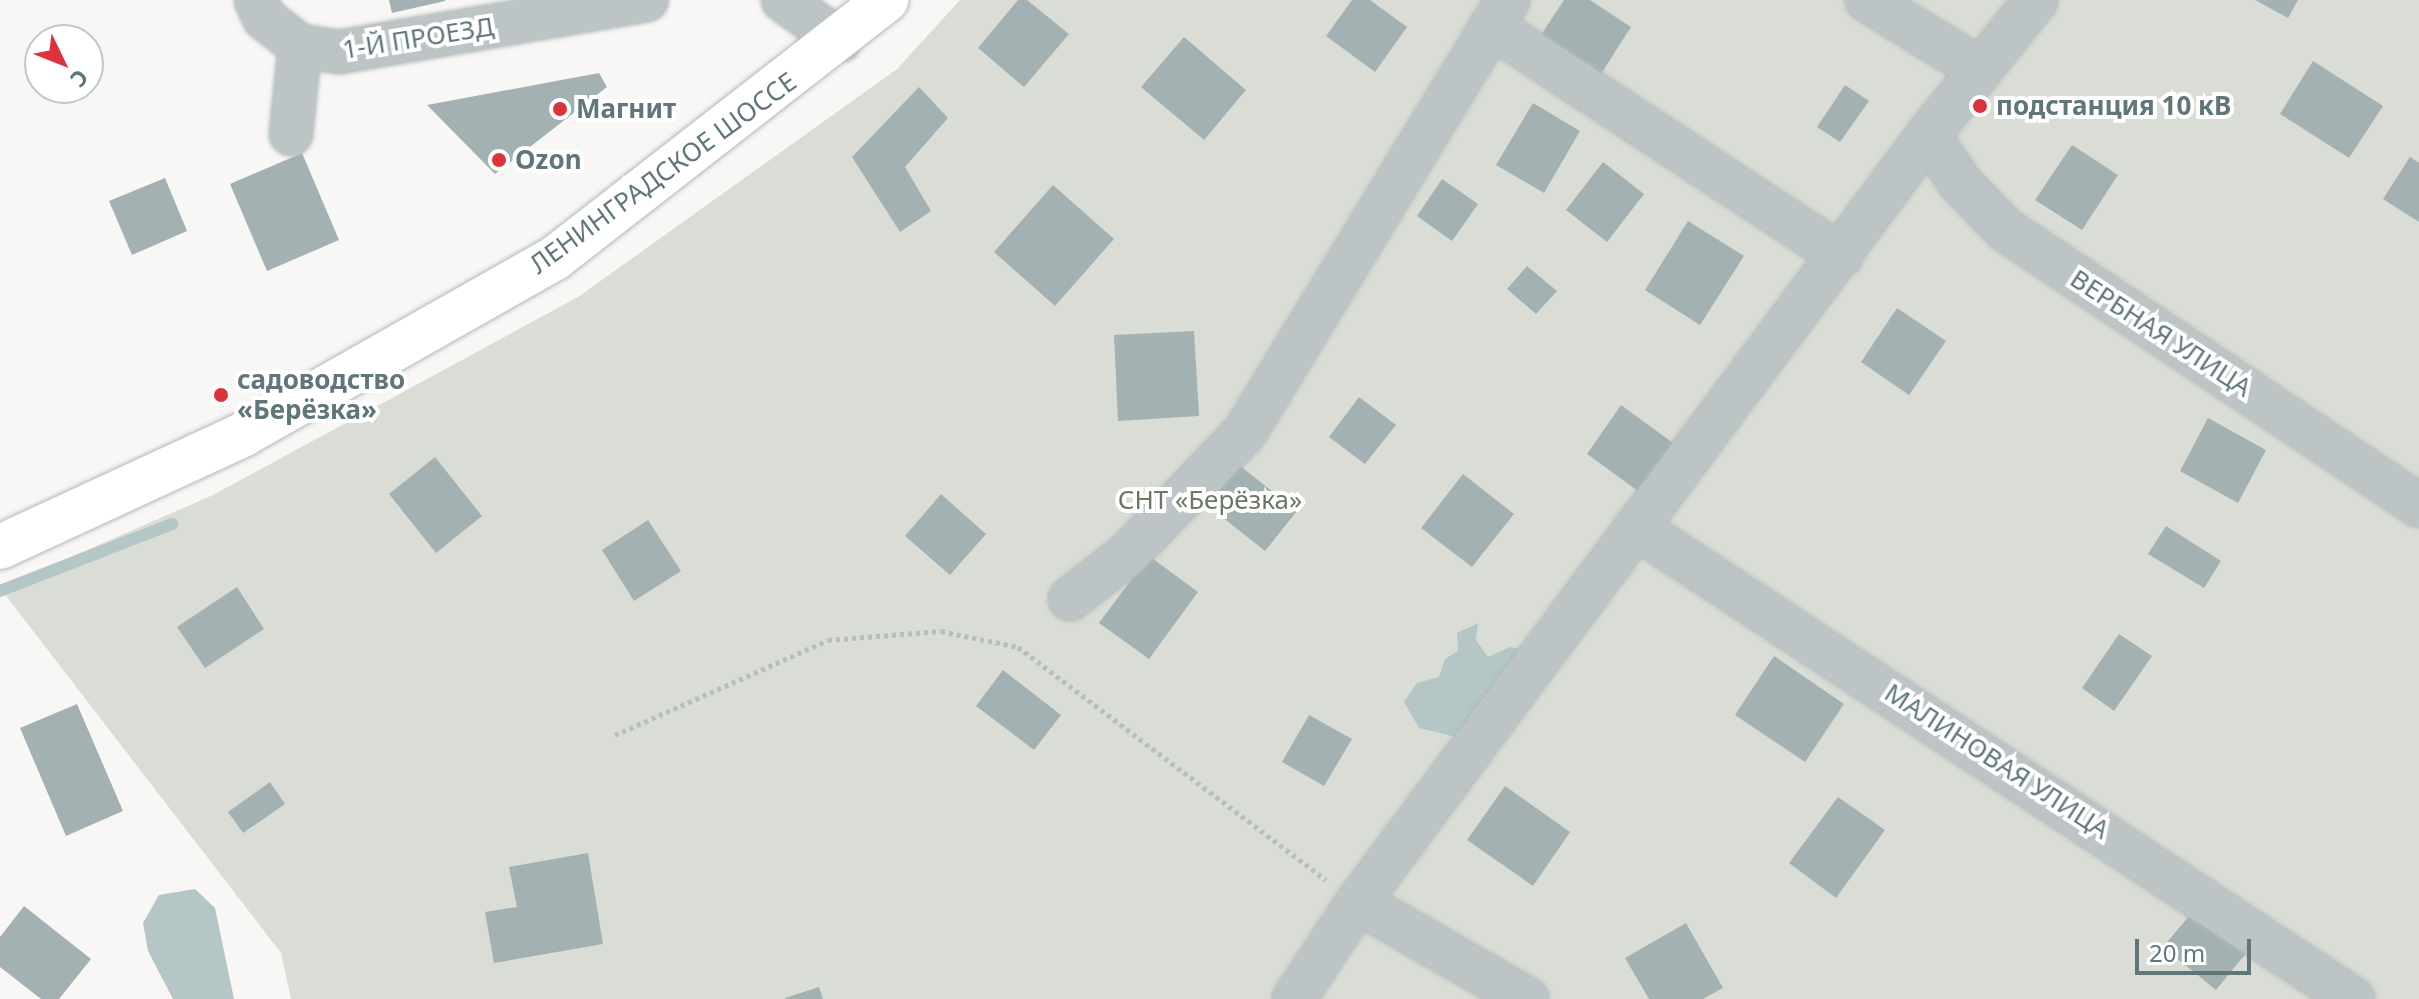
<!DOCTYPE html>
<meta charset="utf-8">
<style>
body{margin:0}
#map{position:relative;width:2419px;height:999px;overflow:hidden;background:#f8f7f6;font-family:"Noto Sans",sans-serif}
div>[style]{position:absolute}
.green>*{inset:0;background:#daddd5}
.water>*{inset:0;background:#b4c6c6}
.stream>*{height:12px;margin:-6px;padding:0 6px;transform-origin:6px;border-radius:6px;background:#b4c6c6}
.building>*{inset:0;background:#a4b1b3}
.path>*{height:5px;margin-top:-2.5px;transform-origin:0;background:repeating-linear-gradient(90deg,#b8bdbe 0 4px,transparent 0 8px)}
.roads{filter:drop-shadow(0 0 2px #b1b9ba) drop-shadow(0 0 2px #b1b9ba)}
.minor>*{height:42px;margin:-21px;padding:0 21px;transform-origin:21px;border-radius:21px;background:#bdc4c5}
.major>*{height:44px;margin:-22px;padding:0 22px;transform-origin:22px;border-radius:22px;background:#fff}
.dots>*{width:22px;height:22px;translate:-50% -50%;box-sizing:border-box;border:4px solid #fff;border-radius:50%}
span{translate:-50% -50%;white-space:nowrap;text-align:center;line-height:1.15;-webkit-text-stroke:8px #fff;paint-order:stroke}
.street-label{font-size:26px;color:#607679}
.poi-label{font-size:26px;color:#607679;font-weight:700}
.left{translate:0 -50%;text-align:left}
.park-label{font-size:26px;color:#6d7863}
.north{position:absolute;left:24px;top:24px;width:80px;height:80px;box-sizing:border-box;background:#fff;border:2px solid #bfc8c9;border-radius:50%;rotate:133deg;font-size:22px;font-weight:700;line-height:32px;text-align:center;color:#607679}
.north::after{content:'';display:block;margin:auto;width:28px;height:36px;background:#dc323b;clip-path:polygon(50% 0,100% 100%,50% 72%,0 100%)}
.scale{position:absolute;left:2135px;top:939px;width:116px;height:36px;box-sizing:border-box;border:4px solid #607679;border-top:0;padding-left:10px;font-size:24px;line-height:28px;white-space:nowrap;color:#607679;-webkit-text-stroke:6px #fff;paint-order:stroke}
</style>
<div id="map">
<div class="green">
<div style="clip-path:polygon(960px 0,2419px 0,2419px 999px,291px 999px,281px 953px,0 588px,213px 495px,578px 297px,897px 69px)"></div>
</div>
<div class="water">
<div style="clip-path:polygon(1478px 623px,1476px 640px,1488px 657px,1510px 647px,1529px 651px,1460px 738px,1419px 728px,1404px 702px,1417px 683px,1439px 677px,1445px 659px,1458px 651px,1457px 633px)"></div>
<div style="clip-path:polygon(195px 889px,215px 908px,234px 999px,173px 999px,148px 951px,143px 923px,159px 895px)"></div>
</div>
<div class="stream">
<div style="left:0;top:591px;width:185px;rotate:-21.3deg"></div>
</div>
<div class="building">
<div style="clip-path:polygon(389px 0,445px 0,445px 1px,392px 13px)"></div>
<div style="clip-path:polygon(1018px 0,1027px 0,1069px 34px,1024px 87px,978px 48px)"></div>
<div style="clip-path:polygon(1352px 0,1370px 0,1407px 27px,1375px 72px,1326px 36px)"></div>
<div style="clip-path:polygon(1564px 0,1590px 0,1631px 27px,1601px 74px,1541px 35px)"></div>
<div style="clip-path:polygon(2255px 0,2298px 0,2288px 18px)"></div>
<div style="clip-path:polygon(1184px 37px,1246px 90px,1204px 140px,1141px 87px)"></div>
<div style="clip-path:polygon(2313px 61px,2383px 106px,2349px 158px,2280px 114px)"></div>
<div style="clip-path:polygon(599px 73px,607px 87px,495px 174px,427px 105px)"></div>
<div style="clip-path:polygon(1845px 85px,1869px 101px,1840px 142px,1817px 127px)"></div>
<div style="clip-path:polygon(919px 87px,948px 118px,905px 167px,931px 211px,900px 232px,852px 157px)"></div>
<div style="clip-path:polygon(1533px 103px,1580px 131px,1544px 193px,1496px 165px)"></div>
<div style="clip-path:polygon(2072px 145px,2118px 175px,2082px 230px,2035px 200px)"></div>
<div style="clip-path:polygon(302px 153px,339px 240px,267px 271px,230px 184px)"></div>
<div style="clip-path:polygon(2410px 157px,2419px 163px,2419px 222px,2383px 199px)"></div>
<div style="clip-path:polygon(1603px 162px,1644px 194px,1607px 242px,1566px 210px)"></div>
<div style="clip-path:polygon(165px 178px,187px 231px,132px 255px,109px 201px)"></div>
<div style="clip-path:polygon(1442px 179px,1478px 204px,1452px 241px,1417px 216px)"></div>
<div style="clip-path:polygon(1053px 185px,1114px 239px,1055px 306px,994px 252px)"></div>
<div style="clip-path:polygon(1688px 221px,1744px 256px,1700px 325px,1645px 290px)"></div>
<div style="clip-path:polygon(1527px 266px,1557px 291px,1536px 314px,1507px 289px)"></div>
<div style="clip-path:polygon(1897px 308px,1946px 341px,1909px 395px,1861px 362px)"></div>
<div style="clip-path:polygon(1194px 331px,1199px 416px,1118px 421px,1114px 335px)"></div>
<div style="clip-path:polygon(1359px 397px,1396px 425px,1365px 464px,1329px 437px)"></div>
<div style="clip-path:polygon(1621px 405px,1673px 443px,1638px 491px,1587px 454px)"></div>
<div style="clip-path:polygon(2208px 418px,2266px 450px,2238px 503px,2180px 471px)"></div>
<div style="clip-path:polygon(435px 457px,482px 516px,436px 553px,389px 494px)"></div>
<div style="clip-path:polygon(1239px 465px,1297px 511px,1265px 551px,1207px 505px)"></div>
<div style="clip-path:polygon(1463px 474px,1514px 514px,1472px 567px,1421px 528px)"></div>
<div style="clip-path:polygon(941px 494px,986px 534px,950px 575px,905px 536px)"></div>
<div style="clip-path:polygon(648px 520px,681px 571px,634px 601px,602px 550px)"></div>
<div style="clip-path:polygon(2166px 526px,2221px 561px,2204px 588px,2148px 554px)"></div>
<div style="clip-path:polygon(1149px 556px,1198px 592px,1149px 659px,1099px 623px)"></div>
<div style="clip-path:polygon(237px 587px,264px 629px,205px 668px,177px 627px)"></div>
<div style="clip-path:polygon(2119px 634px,2152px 656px,2114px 711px,2082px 688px)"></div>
<div style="clip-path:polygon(1774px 656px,1844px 704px,1805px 762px,1735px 715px)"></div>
<div style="clip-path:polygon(1003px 670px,1061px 715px,1034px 750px,976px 706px)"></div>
<div style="clip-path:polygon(77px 704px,123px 811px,66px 836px,20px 728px)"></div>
<div style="clip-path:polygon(1309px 715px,1352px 739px,1324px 786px,1282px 762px)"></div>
<div style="clip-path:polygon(270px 782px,285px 804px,243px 833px,228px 812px)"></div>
<div style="clip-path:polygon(1505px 786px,1570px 832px,1533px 886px,1467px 840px)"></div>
<div style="clip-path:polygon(1838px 797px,1885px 830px,1836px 898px,1789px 863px)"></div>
<div style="clip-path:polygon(588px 853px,603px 944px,494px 963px,485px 912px,517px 907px,509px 867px)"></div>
<div style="clip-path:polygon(24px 906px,91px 959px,59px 999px,41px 999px,0 967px,0 937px)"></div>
<div style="clip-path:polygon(2195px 909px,2247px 952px,2216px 990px,2163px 947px)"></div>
<div style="clip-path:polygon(1686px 923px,1723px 988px,1703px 999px,1649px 999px,1625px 958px)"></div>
<div style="clip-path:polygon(819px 987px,823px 999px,785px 999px,785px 998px)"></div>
</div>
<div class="path">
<div style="left:615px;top:735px;width:233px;rotate:-24deg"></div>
<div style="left:828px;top:640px;width:113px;rotate:-4.6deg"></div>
<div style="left:941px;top:631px;width:79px;rotate:11.7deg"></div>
<div style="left:1018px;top:647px;width:386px;rotate:37.1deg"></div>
</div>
<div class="roads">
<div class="minor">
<div style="left:256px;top:0;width:20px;rotate:66deg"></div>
<div style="left:264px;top:18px;width:46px;rotate:37.9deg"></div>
<div style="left:300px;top:46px;width:39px;rotate:9deg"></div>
<div style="left:339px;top:52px;width:312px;rotate:-9.6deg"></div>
<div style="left:783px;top:0;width:70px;rotate:35.7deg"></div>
<div style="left:1867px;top:0;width:134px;rotate:31.6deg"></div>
<div style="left:1491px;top:26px;width:419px;rotate:33.3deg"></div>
<div style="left:291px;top:134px;width:88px;rotate:-84.2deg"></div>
<div style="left:1928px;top:135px;width:59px;rotate:56deg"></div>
<div style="left:1961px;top:184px;width:64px;rotate:45.6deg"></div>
<div style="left:2006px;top:230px;width:496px;rotate:33.7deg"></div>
<div style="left:1637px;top:528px;width:857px;rotate:33.34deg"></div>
<div style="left:1070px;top:599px;width:72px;rotate:-37.7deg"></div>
<div style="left:1127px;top:555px;width:170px;rotate:-46.2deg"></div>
<div style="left:1245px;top:432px;width:506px;rotate:-58.67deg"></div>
<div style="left:1358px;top:902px;width:195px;rotate:29.9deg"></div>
<div style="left:1294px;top:999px;width:116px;rotate:-56.6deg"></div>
<div style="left:1358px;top:902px;width:956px;rotate:-53.38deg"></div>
<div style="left:1928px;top:135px;width:173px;rotate:-51.3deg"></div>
</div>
<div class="major">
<div style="left:0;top:547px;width:269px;rotate:-24.8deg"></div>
<div style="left:244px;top:434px;width:357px;rotate:-29.5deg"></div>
<div style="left:555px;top:258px;width:420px;rotate:-37.9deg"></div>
</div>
</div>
<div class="dots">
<div style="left:1980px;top:106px;background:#dc323b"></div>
<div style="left:560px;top:109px;background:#dc323b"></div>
<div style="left:499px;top:160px;background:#dc323b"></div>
<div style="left:221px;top:395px;background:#dc323b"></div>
</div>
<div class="street-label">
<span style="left:418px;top:38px;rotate:-9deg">1-Й ПРОЕЗД</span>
<span style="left:663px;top:173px;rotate:-36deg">ЛЕНИНГРАДСКОЕ ШОССЕ</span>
<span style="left:2161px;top:333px;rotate:33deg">ВЕРБНАЯ УЛИЦА</span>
<span style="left:1997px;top:761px;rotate:33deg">МАЛИНОВАЯ УЛИЦА</span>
</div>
<div class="poi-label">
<span class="left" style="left:1996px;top:106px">подстанция 10 кВ</span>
<span class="left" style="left:576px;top:109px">Магнит</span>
<span class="left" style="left:515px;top:160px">Ozon</span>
<span class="left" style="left:237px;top:395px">садоводство<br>«Берёзка»</span>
</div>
<div class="park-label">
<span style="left:1210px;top:500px">СНТ «Берёзка»</span>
</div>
<div class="north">С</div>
<div class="scale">20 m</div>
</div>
